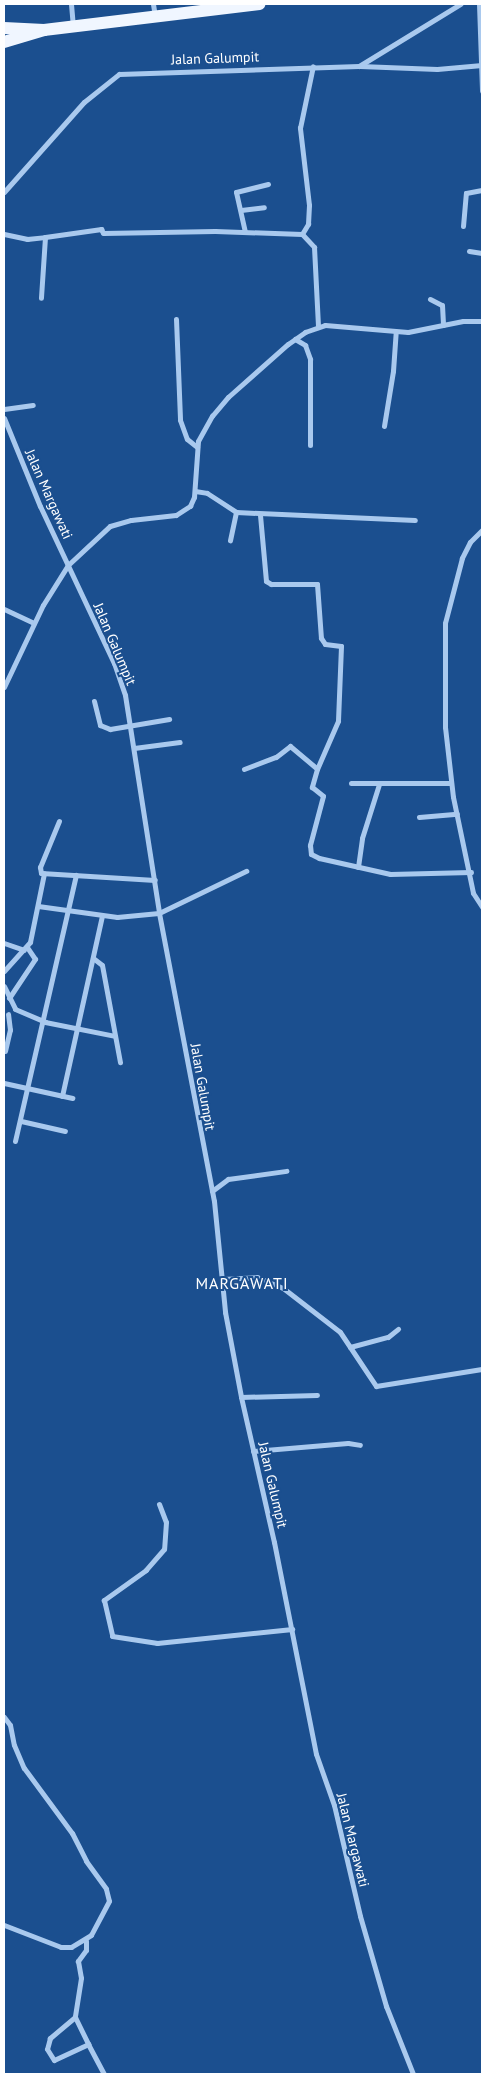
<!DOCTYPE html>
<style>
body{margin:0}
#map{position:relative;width:486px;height:2078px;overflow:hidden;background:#1b4f8f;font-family:"PT Sans",sans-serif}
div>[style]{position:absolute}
.minor>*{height:5px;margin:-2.5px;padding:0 2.5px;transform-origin:2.5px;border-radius:2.5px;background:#a9c9ee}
.primary>*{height:12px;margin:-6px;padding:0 6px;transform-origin:6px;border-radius:6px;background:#f0f6ff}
span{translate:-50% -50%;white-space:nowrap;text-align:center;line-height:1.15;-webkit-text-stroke:4px #1b4f8f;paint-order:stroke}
.street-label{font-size:14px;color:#fff}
.quarter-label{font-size:16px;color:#fff;letter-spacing:1px}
.frame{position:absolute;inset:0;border:5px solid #fff;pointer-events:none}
</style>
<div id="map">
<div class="minor">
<div style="left:71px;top:4px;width:21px;rotate:85deg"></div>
<div style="left:153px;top:4px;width:12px;rotate:81deg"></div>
<div style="left:479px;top:4px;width:87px;rotate:88deg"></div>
<div style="left:360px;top:66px;width:77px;rotate:2.2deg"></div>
<div style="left:437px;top:69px;width:45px;rotate:-5.1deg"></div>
<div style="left:4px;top:192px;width:120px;rotate:-48.4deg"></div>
<div style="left:84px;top:102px;width:45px;rotate:-38.7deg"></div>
<div style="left:119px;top:74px;width:240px;rotate:-1.9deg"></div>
<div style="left:359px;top:66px;width:119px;rotate:-31.5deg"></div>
<div style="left:241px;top:210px;width:23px;rotate:-7deg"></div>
<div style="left:463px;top:226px;width:33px;rotate:-85deg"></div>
<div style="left:466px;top:193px;width:16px;rotate:-11deg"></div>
<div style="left:245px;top:232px;width:41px;rotate:-102.7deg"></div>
<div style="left:236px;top:192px;width:33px;rotate:-14deg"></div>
<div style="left:4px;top:234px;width:24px;rotate:12deg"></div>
<div style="left:27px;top:239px;width:18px;rotate:-6deg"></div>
<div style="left:45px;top:237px;width:61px;rotate:93.8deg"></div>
<div style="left:302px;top:234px;width:12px;rotate:-59deg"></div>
<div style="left:308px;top:224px;width:19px;rotate:-87deg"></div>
<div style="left:309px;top:205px;width:78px;rotate:-96.7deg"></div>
<div style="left:300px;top:128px;width:63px;rotate:-78.2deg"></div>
<div style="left:302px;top:234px;width:18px;rotate:47deg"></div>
<div style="left:314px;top:247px;width:79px;rotate:87.1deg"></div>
<div style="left:45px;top:237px;width:57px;rotate:-8.1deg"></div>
<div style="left:101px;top:229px;width:4px;rotate:63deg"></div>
<div style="left:103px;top:233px;width:112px;rotate:-1deg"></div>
<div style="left:215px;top:231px;width:87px;rotate:2deg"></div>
<div style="left:469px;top:251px;width:13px;rotate:9deg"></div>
<div style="left:430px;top:299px;width:13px;rotate:27deg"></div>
<div style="left:442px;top:305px;width:20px;rotate:87deg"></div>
<div style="left:176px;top:319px;width:101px;rotate:87.7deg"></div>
<div style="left:180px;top:420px;width:20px;rotate:70deg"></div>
<div style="left:187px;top:439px;width:13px;rotate:39deg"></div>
<div style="left:295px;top:339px;width:12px;rotate:31deg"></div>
<div style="left:305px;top:345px;width:15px;rotate:70deg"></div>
<div style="left:310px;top:359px;width:86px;rotate:90deg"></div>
<div style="left:4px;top:409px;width:29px;rotate:-8deg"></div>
<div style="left:4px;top:418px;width:95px;rotate:67.8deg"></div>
<div style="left:40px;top:506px;width:174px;rotate:64.8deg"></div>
<div style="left:114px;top:663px;width:34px;rotate:71deg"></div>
<div style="left:125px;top:695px;width:221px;rotate:81.1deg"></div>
<div style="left:159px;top:913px;width:293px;rotate:79.2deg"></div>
<div style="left:214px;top:1201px;width:112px;rotate:84.3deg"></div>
<div style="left:225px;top:1312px;width:86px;rotate:79.3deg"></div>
<div style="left:241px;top:1397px;width:149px;rotate:77.2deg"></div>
<div style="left:274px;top:1542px;width:216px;rotate:78.8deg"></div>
<div style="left:316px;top:1754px;width:54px;rotate:70.6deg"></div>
<div style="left:334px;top:1805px;width:114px;rotate:76.8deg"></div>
<div style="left:360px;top:1916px;width:94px;rotate:73.9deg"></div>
<div style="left:386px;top:2006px;width:73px;rotate:68.3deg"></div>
<div style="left:384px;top:426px;width:56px;rotate:-80.7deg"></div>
<div style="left:393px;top:371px;width:39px;rotate:-86deg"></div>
<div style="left:195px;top:491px;width:12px;rotate:9deg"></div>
<div style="left:207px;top:493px;width:35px;rotate:33deg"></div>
<div style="left:236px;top:512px;width:29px;rotate:102deg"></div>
<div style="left:236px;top:512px;width:179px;rotate:2.6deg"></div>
<div style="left:260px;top:515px;width:66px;rotate:84.8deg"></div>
<div style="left:266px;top:581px;width:6px;rotate:31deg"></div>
<div style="left:271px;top:584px;width:46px"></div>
<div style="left:317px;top:584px;width:54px;rotate:85.8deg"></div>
<div style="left:321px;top:638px;width:7px;rotate:56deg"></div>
<div style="left:325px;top:644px;width:16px;rotate:7deg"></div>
<div style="left:341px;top:646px;width:75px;rotate:92.3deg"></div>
<div style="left:338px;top:721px;width:52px;rotate:113.6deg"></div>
<div style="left:482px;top:530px;width:17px;rotate:135deg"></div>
<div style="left:470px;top:542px;width:18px;rotate:117deg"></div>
<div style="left:462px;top:558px;width:67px;rotate:104.7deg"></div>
<div style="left:445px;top:623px;width:104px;rotate:90deg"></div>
<div style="left:445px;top:727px;width:70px;rotate:83.5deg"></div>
<div style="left:453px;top:797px;width:98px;rotate:78.2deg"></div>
<div style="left:473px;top:893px;width:17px;rotate:57deg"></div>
<div style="left:4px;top:609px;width:33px;rotate:25deg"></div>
<div style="left:4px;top:687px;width:91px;rotate:-64.6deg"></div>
<div style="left:43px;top:605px;width:47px;rotate:-58deg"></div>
<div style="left:68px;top:565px;width:57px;rotate:-42.9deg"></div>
<div style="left:110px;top:526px;width:22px;rotate:-16deg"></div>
<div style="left:131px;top:520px;width:45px;rotate:-6.3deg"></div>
<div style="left:176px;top:515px;width:17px;rotate:-33deg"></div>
<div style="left:190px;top:506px;width:10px;rotate:-66deg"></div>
<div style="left:194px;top:497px;width:56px;rotate:-85.9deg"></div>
<div style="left:198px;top:441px;width:29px;rotate:-61deg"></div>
<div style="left:212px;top:416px;width:25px;rotate:-50deg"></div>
<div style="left:228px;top:397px;width:80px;rotate:-41.5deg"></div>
<div style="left:288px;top:344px;width:21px;rotate:-35deg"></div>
<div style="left:305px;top:332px;width:21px;rotate:-19deg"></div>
<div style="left:325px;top:325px;width:83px;rotate:4.8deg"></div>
<div style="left:408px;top:332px;width:56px;rotate:-11.3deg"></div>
<div style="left:463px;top:321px;width:19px"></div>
<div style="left:94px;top:701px;width:25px;rotate:76deg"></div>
<div style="left:100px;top:725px;width:11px;rotate:22deg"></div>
<div style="left:110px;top:729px;width:60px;rotate:-9.6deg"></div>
<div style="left:134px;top:748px;width:46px;rotate:-7.4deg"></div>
<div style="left:244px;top:769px;width:34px;rotate:-21deg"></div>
<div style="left:276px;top:757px;width:18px;rotate:-38deg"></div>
<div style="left:290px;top:746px;width:35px;rotate:40deg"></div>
<div style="left:317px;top:769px;width:19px;rotate:106deg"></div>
<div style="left:312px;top:787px;width:14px;rotate:39deg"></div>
<div style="left:323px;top:796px;width:51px;rotate:104.9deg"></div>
<div style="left:310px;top:845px;width:9px;rotate:84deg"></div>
<div style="left:311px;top:854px;width:9px;rotate:27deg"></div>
<div style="left:319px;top:858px;width:73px;rotate:12.7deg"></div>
<div style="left:390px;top:874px;width:81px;rotate:-1.4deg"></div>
<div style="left:351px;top:783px;width:100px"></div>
<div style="left:419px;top:817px;width:38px;rotate:-5deg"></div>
<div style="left:59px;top:821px;width:50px;rotate:112.4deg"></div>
<div style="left:40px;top:867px;width:6px;rotate:81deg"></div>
<div style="left:41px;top:873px;width:114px;rotate:3.5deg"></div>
<div style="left:358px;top:867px;width:29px;rotate:-82deg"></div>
<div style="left:362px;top:838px;width:57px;rotate:-72.5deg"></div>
<div style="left:38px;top:906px;width:80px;rotate:7.9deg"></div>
<div style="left:117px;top:917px;width:42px;rotate:-5.4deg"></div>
<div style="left:159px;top:913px;width:97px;rotate:-25.8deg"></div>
<div style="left:4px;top:943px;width:21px;rotate:19deg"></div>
<div style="left:93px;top:958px;width:11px;rotate:38deg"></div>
<div style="left:102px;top:965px;width:99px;rotate:79.5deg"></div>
<div style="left:4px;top:971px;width:39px;rotate:-48deg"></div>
<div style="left:30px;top:942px;width:70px;rotate:-78.5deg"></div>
<div style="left:4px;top:986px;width:25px;rotate:64deg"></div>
<div style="left:15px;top:1009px;width:33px;rotate:23deg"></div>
<div style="left:45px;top:1022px;width:71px;rotate:11.3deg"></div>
<div style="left:9px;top:998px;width:47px;rotate:-56.3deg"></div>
<div style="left:35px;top:959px;width:14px;rotate:-124deg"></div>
<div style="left:5px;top:1051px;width:22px;rotate:-77deg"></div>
<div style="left:10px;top:1030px;width:16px;rotate:-97deg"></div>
<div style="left:4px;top:1083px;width:70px;rotate:12.4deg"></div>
<div style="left:62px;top:1096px;width:184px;rotate:-77.5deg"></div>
<div style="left:21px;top:1121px;width:45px;rotate:12.8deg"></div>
<div style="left:15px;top:1141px;width:273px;rotate:-77.1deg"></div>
<div style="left:212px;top:1191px;width:20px;rotate:-37deg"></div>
<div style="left:228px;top:1179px;width:59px;rotate:-7.9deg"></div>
<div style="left:223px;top:1279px;width:34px;rotate:-3deg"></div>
<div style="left:257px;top:1277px;width:28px;rotate:23deg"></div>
<div style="left:283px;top:1288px;width:72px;rotate:37.7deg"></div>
<div style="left:340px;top:1332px;width:65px;rotate:56.3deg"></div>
<div style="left:376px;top:1386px;width:107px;rotate:-9.1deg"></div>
<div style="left:350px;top:1347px;width:39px;rotate:-15deg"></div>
<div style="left:388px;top:1337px;width:13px;rotate:-39deg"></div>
<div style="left:241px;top:1397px;width:76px;rotate:-1.5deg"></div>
<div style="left:253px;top:1451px;width:95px;rotate:-4.8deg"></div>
<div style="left:348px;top:1443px;width:12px;rotate:9deg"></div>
<div style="left:159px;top:1504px;width:19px;rotate:69deg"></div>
<div style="left:166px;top:1522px;width:27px;rotate:94deg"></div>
<div style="left:164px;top:1549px;width:28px;rotate:131deg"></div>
<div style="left:146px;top:1570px;width:52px;rotate:144.5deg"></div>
<div style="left:104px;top:1600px;width:37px;rotate:77deg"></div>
<div style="left:112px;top:1636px;width:46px;rotate:8.8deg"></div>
<div style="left:157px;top:1643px;width:136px;rotate:-5.9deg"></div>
<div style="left:4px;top:1717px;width:10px;rotate:53deg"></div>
<div style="left:10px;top:1725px;width:20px;rotate:79deg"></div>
<div style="left:14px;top:1745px;width:25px;rotate:67deg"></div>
<div style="left:24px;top:1768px;width:81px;rotate:53.6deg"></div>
<div style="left:72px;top:1833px;width:31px;rotate:63deg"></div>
<div style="left:86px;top:1861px;width:34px;rotate:54deg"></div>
<div style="left:106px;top:1889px;width:12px;rotate:76deg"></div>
<div style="left:109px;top:1901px;width:38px;rotate:118deg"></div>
<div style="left:91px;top:1935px;width:23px;rotate:149deg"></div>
<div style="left:71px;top:1947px;width:10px;rotate:180deg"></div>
<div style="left:61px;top:1947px;width:61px;rotate:-158.9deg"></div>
<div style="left:86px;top:1941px;width:9px;rotate:90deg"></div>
<div style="left:86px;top:1950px;width:14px;rotate:126deg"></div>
<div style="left:78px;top:1961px;width:17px;rotate:80deg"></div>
<div style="left:81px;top:1978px;width:39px;rotate:99deg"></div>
<div style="left:75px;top:2017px;width:33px;rotate:140deg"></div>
<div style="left:50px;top:2038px;width:11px;rotate:105deg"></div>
<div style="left:47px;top:2049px;width:13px;rotate:58deg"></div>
<div style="left:54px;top:2060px;width:38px;rotate:-25deg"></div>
<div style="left:88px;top:2044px;width:34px;rotate:62deg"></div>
<div style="left:75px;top:2017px;width:30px;rotate:64deg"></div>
</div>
<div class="primary">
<div style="left:4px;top:28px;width:40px;rotate:2.9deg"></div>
<div style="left:44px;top:30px;width:217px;rotate:-6.9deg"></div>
<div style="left:4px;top:42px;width:42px;rotate:-16.7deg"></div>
</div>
<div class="street-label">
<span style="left:215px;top:58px;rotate:-2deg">Jalan Galumpit</span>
<span style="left:49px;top:494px;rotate:66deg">Jalan Margawati</span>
<span style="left:115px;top:644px;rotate:67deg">Jalan Galumpit</span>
<span style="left:203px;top:1087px;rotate:80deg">Jalan Galumpit</span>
<span style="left:273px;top:1485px;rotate:77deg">Jalan Galumpit</span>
<span style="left:353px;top:1840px;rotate:76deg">Jalan Margawati</span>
</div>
<div class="quarter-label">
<span style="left:242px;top:1283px">MARGAWATI</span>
</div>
<div class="frame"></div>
</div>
